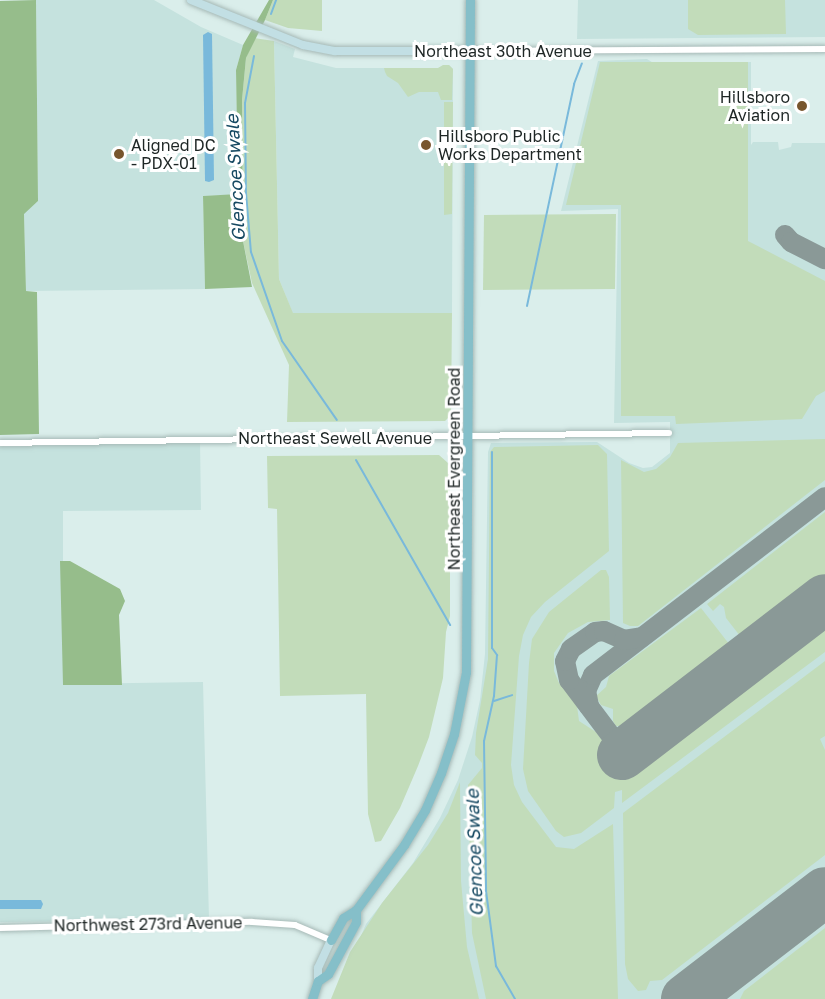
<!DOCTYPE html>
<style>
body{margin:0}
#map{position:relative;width:825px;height:999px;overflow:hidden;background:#daeeeb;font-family:"Golos Text",sans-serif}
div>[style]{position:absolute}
.built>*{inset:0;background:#c5e2de}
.green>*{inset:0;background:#c2dcba}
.forest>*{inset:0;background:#96bd8b}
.water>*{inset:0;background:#79b9db}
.stream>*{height:2px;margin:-1px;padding:0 1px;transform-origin:1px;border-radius:1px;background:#79b9db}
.taxiway>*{height:20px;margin:-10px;padding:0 10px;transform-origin:10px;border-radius:10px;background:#8a9997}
.runway>*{height:50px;margin:-25px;padding:0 25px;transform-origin:25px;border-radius:25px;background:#8a9997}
.roads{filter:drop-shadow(0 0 2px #a6b9b6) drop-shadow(0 0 2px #a6b9b6)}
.street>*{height:6px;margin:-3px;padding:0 3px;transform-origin:3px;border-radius:3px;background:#fff}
.secondary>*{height:8px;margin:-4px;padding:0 4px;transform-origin:4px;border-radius:4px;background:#c2dfe4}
.primary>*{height:9px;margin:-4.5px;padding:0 4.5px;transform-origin:4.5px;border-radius:4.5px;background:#85bfc9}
.dots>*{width:16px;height:16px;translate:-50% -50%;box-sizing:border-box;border:3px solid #fff;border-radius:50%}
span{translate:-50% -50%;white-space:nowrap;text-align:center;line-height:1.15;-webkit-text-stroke:6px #fff;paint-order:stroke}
.street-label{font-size:16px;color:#1e2625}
.poi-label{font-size:16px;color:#1e2625}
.right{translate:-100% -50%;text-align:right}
.left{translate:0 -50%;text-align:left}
.water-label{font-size:18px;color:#164962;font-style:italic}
</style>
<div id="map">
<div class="built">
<div style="clip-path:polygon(36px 0,154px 0,201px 27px,243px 45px,236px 70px,238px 195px,203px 196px,205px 289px,26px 291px,24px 213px,38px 201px)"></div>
<div style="clip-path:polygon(578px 0,825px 0,825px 37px,577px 39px)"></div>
<div style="clip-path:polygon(274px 41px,295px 49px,293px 57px,336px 68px,438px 68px,449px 65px,453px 69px,452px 313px,293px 314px,279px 279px)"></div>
<div style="clip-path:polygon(647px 59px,655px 64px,751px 62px,751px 145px,753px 142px,778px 142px,779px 150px,791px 147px,792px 143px,825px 143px,825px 999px,335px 999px,366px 924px,413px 863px,440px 818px,458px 780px,472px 737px,480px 700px,485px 654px,488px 452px,491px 443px,597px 442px,629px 463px,643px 468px,652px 467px,670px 453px,670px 422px,614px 423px,618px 209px,561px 211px,598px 61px)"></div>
<div style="clip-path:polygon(200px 441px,201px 510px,63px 511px,63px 684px,203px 682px,209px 920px,0 922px,0 447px)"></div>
</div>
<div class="green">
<div style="clip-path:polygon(273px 0,322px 0,322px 31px,288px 28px,265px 20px)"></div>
<div style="clip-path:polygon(688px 0,785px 0,786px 34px,698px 35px,688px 29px)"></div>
<div style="clip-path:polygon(254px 38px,274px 41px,279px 279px,293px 313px,452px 313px,451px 415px,445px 421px,287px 422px,289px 365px,252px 283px,243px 241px,242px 100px,246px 58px)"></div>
<div style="clip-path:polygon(600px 62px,748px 62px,748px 241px,825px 281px,825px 391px,816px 396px,802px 419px,676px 424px,675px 416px,621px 416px,621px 205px,566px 205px)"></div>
<div style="clip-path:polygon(443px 65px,449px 65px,453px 69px,452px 100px,441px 100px,438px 92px,419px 92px,408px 97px,398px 83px,387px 76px,385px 72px,384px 68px,438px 68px)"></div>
<div style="clip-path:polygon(444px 102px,453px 102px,452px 214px,444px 215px)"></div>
<div style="clip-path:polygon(616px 214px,615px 289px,483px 290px,484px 215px)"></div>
<div style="clip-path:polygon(825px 439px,825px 480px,638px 626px,630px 626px,623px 623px,621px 460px,644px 472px,656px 469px,670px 457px,678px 443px)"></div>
<div style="clip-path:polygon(598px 445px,607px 454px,609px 551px,545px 602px,531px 617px,523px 635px,519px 656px,511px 765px,514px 785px,522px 802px,556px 847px,574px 849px,613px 824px,618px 999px,486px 999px,472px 933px,468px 785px,482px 768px,482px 763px,475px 755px,476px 733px,488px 659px,490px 452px,494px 447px)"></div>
<div style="clip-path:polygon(439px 455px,448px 463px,450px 480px,450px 616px,446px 632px,443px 678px,429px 737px,418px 766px,400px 808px,381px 841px,375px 842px,368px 814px,366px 694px,280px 696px,277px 509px,268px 508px,267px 456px)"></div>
<div style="clip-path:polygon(825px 512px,825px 579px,744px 641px,726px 618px,724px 607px,720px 604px,713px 611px,707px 604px)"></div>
<div style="clip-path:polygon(601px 570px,606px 570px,609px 577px,610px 620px,588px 622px,568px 633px,554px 653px,554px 671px,559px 683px,577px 706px,579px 721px,596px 732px,625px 771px,825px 619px,825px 652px,622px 803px,622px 790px,615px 792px,614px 808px,581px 833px,564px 837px,556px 831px,528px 791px,523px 769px,529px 663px,532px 639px,549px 612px)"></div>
<div style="clip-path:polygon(701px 608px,733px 649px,643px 719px,630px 719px,623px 726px,616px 726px,613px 721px,613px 709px,601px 705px,596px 696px,606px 687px,609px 676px)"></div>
<div style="clip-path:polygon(825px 661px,825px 736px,820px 739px,825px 750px,825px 855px,662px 980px,650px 981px,646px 990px,638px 991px,628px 979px,625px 964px,623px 813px)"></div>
<div style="clip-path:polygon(460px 782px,461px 881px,467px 947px,479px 999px,331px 999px,350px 952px,382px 903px,428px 845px,448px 813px)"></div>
<div style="clip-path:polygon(825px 928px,825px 999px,740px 999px,744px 991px)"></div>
</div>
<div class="forest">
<div style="clip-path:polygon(36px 0,38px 201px,24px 214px,26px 291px,37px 292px,39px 434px,0 435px,0 1px)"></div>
<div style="clip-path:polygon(269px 0,273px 0,265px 20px,246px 58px,242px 100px,243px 241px,252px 287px,205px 289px,203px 196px,238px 194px,236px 70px,243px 45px)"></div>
<div style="clip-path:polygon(60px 561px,70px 561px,120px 589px,125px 601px,119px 615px,122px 685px,63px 685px)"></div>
</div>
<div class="water">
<div style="clip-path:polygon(208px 32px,212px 34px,214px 180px,209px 182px,205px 181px,203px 35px)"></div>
<div style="clip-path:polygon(0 900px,41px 900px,43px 904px,41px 909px,0 909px)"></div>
</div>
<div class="stream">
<div style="left:271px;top:14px;width:15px;rotate:-70deg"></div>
<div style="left:254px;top:56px;width:48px;rotate:100.8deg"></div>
<div style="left:245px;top:103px;width:90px;rotate:89.4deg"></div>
<div style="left:246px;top:193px;width:59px;rotate:85.2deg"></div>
<div style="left:251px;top:252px;width:94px;rotate:70.8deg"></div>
<div style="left:282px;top:341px;width:96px;rotate:55.2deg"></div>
<div style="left:527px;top:306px;width:227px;rotate:-78deg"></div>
<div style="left:574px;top:84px;width:22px;rotate:-69deg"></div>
<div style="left:492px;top:452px;width:196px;rotate:90deg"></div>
<div style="left:492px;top:648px;width:9px;rotate:54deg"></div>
<div style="left:497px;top:655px;width:41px;rotate:94.2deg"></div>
<div style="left:494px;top:696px;width:46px;rotate:102.5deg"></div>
<div style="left:484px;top:741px;width:150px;rotate:89.2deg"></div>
<div style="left:486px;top:891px;width:76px;rotate:82.4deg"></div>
<div style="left:496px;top:966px;width:38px;rotate:60deg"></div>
<div style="left:356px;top:460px;width:190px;rotate:60.3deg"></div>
<div style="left:494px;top:701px;width:19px;rotate:-18deg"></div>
</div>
<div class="taxiway">
<div style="left:785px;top:235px;width:9px;rotate:49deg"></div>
<div style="left:791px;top:242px;width:38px;rotate:27deg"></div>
<div style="left:589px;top:706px;width:15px;rotate:-101deg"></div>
<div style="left:586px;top:691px;width:17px;rotate:-66deg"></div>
<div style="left:593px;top:675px;width:292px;rotate:-37.5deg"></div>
<div style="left:624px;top:753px;width:91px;rotate:-127deg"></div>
<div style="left:569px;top:680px;width:19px;rotate:-102deg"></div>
<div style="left:565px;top:661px;width:13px;rotate:-63deg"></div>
<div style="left:571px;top:649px;width:29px;rotate:-35deg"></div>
<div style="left:595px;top:632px;width:9px;rotate:-6deg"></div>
<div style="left:604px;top:631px;width:22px;rotate:24deg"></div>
<div style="left:624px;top:640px;width:18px;rotate:-9deg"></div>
</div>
<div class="runway">
<div style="left:622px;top:755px;width:256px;rotate:-37.5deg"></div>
<div style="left:686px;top:999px;width:175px;rotate:-37.6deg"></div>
</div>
<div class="roads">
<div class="street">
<div style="left:469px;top:51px;width:356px;rotate:-0.3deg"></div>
<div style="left:0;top:443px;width:669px;rotate:-0.86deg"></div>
<div style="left:0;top:928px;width:252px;rotate:-1.4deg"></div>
<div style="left:252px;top:922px;width:43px;rotate:4deg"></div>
<div style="left:295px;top:925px;width:39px;rotate:23deg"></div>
</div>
<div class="secondary">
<div style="left:191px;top:0;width:121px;rotate:21.9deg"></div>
<div style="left:303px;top:45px;width:33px;rotate:11deg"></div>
<div style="left:335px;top:51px;width:134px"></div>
<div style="left:318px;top:981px;width:13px;rotate:-90deg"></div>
<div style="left:318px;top:968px;width:31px;rotate:-65deg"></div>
</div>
<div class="primary">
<div style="left:331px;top:940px;width:25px;rotate:-61deg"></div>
<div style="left:343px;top:918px;width:15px;rotate:-32deg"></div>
<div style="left:356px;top:910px;width:81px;rotate:-53.6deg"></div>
<div style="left:404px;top:845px;width:41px;rotate:-59deg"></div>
<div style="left:425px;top:810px;width:40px;rotate:-66.6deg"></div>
<div style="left:441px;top:773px;width:41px;rotate:-71.6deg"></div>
<div style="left:454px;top:734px;width:63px;rotate:-79deg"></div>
<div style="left:466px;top:672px;width:672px;rotate:-89.66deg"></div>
<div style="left:312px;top:999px;width:19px;rotate:-72deg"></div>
<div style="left:318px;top:981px;width:12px;rotate:-35deg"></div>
<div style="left:328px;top:974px;width:59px;rotate:-61.7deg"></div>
<div style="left:356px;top:922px;width:12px;rotate:-90deg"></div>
</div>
</div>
<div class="dots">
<div style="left:802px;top:106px;background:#78562e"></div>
<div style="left:426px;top:145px;background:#78562e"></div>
<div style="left:119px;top:154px;background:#78562e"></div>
</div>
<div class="street-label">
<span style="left:503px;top:51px">Northeast 30th Avenue</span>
<span style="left:335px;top:438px">Northeast Sewell Avenue</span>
<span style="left:454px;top:469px;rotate:-90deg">Northeast Evergreen Road</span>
<span style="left:148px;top:924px;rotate:-1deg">Northwest 273rd Avenue</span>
</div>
<div class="poi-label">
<span class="right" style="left:790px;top:106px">Hillsboro<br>Aviation</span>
<span class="left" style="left:438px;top:145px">Hillsboro Public<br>Works Department</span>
<span class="left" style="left:131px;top:154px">Aligned DC<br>- PDX-01</span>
</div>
<div class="water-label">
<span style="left:235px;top:178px;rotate:-93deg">Glencoe Swale</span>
<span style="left:474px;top:853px;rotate:-92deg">Glencoe Swale</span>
</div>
</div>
